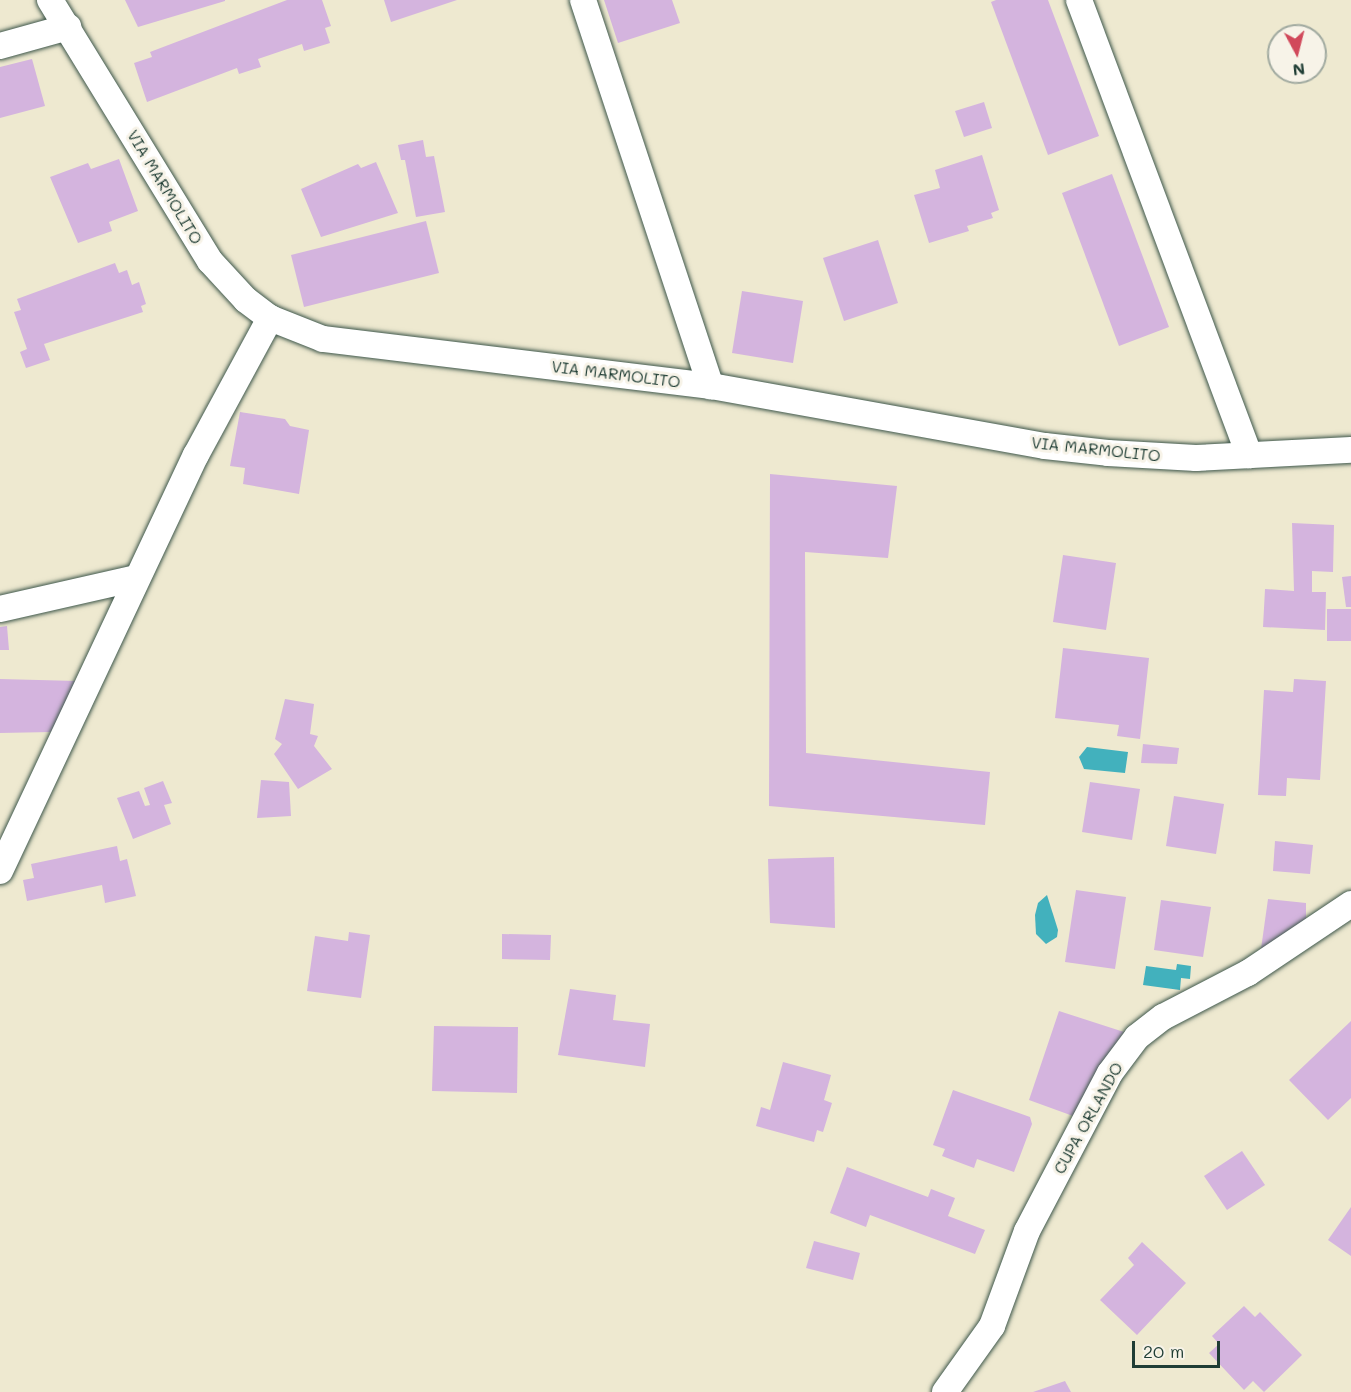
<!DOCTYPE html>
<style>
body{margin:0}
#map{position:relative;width:1351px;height:1392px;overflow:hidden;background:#eee9d0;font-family:Mali,sans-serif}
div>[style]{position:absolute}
.water>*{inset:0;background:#42b1bd}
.building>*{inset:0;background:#d4b4de}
.roads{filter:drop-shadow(0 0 2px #3e574b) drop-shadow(0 0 2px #3e574b)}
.minor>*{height:26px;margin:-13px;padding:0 13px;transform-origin:13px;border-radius:13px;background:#fff}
span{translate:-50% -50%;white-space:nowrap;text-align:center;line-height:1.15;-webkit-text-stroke:6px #f7f3e8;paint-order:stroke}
.street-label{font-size:16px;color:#1f3d34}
.north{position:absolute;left:1267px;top:24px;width:60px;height:60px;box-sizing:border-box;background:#f7f3e8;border:2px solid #a1aaa0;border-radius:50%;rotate:173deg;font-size:16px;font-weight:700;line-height:24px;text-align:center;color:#1f3d34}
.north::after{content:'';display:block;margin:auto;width:21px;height:27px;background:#d1495b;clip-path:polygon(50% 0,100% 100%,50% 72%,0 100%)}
.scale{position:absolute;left:1132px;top:1341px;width:88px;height:27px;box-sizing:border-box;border:3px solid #1f3d34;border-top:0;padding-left:8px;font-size:18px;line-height:21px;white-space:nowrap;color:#1f3d34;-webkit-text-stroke:4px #f7f3e8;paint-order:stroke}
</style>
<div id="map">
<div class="water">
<div style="clip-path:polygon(1087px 747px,1128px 752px,1125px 773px,1084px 769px,1079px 757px)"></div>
<div style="clip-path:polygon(1047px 895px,1058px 930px,1057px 937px,1046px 944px,1036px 934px,1035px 915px,1038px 903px)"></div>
<div style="clip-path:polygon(1177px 964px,1191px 966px,1190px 979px,1181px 978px,1180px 990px,1143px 985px,1146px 966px,1176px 970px)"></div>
</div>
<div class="building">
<div style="clip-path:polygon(125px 0,225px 0,225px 1px,138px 27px)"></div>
<div style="clip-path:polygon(287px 0,322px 0,331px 26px,325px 28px,330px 43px,304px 51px,302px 44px,258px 59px,261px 67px,239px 74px,237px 68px,147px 102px,134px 63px,152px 57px,150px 52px)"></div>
<div style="clip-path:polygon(384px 0,457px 0,391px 22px)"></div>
<div style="clip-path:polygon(604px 0,672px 0,680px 23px,618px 43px)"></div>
<div style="clip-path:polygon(996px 0,1048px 0,1099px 136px,1048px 155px,991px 2px)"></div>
<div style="clip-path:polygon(32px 59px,45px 106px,0 118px,0 67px)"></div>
<div style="clip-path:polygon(984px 102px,992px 128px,964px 137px,955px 111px)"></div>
<div style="clip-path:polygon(423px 140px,426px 157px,434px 156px,445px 212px,416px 217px,405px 160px,401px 160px,398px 145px)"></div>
<div style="clip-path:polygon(982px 155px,999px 210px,991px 213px,993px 218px,967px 226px,969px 231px,929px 243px,914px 195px,940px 188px,935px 170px)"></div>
<div style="clip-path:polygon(119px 159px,138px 211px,109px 222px,112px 231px,78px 243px,50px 177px,88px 163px,91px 169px)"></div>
<div style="clip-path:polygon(376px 162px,398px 213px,321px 237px,301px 189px,358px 164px,361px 168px)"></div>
<div style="clip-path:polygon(1112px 174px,1169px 327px,1119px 346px,1062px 193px)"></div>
<div style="clip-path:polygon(426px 221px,439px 273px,304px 307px,291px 255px)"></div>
<div style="clip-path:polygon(878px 240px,898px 303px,844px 321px,823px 258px)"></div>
<div style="clip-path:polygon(115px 263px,119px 273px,127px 270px,132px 285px,139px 282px,146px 304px,141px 306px,143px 312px,44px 344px,50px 360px,26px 368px,20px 352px,27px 349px,14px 312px,21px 310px,17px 299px)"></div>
<div style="clip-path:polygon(742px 291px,803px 301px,793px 363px,732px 353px)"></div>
<div style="clip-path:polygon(240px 412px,285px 419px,290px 426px,309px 430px,299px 494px,243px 484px,245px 468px,230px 466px)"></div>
<div style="clip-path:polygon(770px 474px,897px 486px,888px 558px,805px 552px,806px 753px,990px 772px,985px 825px,769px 806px)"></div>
<div style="clip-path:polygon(1292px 523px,1334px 525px,1333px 572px,1312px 571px,1312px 592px,1326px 592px,1325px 630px,1263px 627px,1265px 589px,1294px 591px)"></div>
<div style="clip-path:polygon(1063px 555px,1116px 563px,1106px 630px,1053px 622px)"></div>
<div style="clip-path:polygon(1351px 576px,1351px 607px,1346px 607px,1342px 577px)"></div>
<div style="clip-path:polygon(1327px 609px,1351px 609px,1351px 641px,1327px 641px)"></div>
<div style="clip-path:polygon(7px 626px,9px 650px,0 650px,0 627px)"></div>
<div style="clip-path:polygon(1063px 648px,1149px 658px,1140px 739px,1117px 736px,1119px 725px,1055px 718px)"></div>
<div style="clip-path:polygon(0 679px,77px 681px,52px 732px,0 733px)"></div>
<div style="clip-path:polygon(1294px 679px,1326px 681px,1320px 780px,1287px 778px,1286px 796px,1258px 795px,1264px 690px,1293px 692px)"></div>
<div style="clip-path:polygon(285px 699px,314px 704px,310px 734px,318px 736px,314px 746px,332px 769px,298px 789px,274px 754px,282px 744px,275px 739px)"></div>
<div style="clip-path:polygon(1143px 744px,1179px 748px,1177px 764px,1141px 763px)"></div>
<div style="clip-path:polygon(261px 780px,289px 782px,291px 816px,257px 818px)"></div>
<div style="clip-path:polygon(163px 781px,172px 803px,164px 805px,171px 824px,133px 839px,117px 798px,139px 791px,145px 806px,150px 805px,144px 788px)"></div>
<div style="clip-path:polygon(1090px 782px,1140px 789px,1132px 840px,1082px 832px)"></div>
<div style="clip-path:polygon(1174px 796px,1224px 804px,1216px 854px,1166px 846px)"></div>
<div style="clip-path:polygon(1275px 841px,1313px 845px,1310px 874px,1273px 871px)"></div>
<div style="clip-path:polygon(117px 846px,120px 861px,127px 859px,136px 896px,105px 903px,102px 885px,27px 901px,23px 880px,34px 878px,31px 864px)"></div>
<div style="clip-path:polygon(834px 857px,835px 928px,770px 923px,768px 859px)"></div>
<div style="clip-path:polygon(1076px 890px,1126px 897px,1115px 969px,1065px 962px)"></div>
<div style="clip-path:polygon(1268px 899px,1306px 903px,1306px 921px,1261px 949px)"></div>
<div style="clip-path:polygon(1161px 900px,1211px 907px,1203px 957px,1154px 950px)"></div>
<div style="clip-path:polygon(349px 932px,370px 935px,361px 998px,307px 991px,315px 936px,348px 941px)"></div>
<div style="clip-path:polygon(502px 934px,551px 935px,550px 960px,502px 959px)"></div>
<div style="clip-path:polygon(570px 989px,616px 995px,613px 1020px,650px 1024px,645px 1067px,558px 1055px)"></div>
<div style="clip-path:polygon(1059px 1011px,1124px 1032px,1101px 1064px,1073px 1116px,1029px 1100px)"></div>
<div style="clip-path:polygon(1351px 1021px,1351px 1098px,1328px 1120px,1289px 1080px)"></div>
<div style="clip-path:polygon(434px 1026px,518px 1027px,517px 1093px,432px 1091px)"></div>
<div style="clip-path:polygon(783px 1062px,831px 1075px,824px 1100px,832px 1103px,823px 1132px,817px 1130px,814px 1142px,756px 1126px,761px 1107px,770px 1110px)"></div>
<div style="clip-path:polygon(953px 1090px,1030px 1117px,1032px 1124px,1014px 1172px,977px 1159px,974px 1168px,942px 1156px,945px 1149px,933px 1145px)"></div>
<div style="clip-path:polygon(1242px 1151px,1265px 1185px,1227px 1210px,1204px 1176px)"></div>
<div style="clip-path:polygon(847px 1167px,928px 1197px,931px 1189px,955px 1198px,948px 1216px,985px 1230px,975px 1254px,870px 1215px,866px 1227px,830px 1213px)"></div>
<div style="clip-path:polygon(1351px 1207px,1351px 1256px,1328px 1240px)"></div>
<div style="clip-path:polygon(814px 1241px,860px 1253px,853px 1280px,806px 1268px)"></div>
<div style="clip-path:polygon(1142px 1242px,1186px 1283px,1137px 1335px,1100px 1300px,1134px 1265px,1128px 1258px)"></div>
<div style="clip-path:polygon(1244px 1306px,1255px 1317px,1260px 1312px,1302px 1355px,1264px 1392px,1253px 1381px,1244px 1390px,1209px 1353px,1219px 1344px,1212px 1336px)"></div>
<div style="clip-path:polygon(1065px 1381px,1071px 1392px,1033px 1392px)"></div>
</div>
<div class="roads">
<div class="minor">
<div style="left:50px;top:0;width:306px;rotate:58.5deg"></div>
<div style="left:210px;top:261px;width:53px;rotate:47.3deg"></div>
<div style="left:246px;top:300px;width:30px;rotate:37deg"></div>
<div style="left:270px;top:318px;width:57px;rotate:21.6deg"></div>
<div style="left:323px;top:339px;width:391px;rotate:6.9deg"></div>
<div style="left:711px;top:386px;width:339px;rotate:10.2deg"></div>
<div style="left:1045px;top:446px;width:63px;rotate:6.3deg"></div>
<div style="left:1108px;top:453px;width:88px;rotate:3.3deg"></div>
<div style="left:1196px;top:458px;width:155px;rotate:-3deg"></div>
<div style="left:583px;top:0;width:407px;rotate:71.7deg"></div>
<div style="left:1079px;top:0;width:486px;rotate:69.5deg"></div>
<div style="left:0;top:46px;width:71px;rotate:-15.6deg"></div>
<div style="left:0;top:609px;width:140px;rotate:-12.8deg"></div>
<div style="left:0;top:871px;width:460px;rotate:-64.8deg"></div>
<div style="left:196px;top:455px;width:156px;rotate:-61.6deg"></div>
<div style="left:945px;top:1392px;width:81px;rotate:-54.5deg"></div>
<div style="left:992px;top:1326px;width:101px;rotate:-69.8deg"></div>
<div style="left:1027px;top:1231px;width:178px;rotate:-62.3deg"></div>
<div style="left:1110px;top:1073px;width:45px;rotate:-53.1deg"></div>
<div style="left:1137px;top:1037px;width:33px;rotate:-38deg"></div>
<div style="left:1163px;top:1017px;width:96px;rotate:-27.4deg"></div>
<div style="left:1248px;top:973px;width:124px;rotate:-33.8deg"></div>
</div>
</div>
<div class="street-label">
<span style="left:165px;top:187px;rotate:59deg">VIA MARMOLITO</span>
<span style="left:616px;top:374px;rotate:7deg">VIA MARMOLITO</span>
<span style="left:1096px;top:449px;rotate:6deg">VIA MARMOLITO</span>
<span style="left:1088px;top:1118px;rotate:-61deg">CUPA ORLANDO</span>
</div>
<div class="north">N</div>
<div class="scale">20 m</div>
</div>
